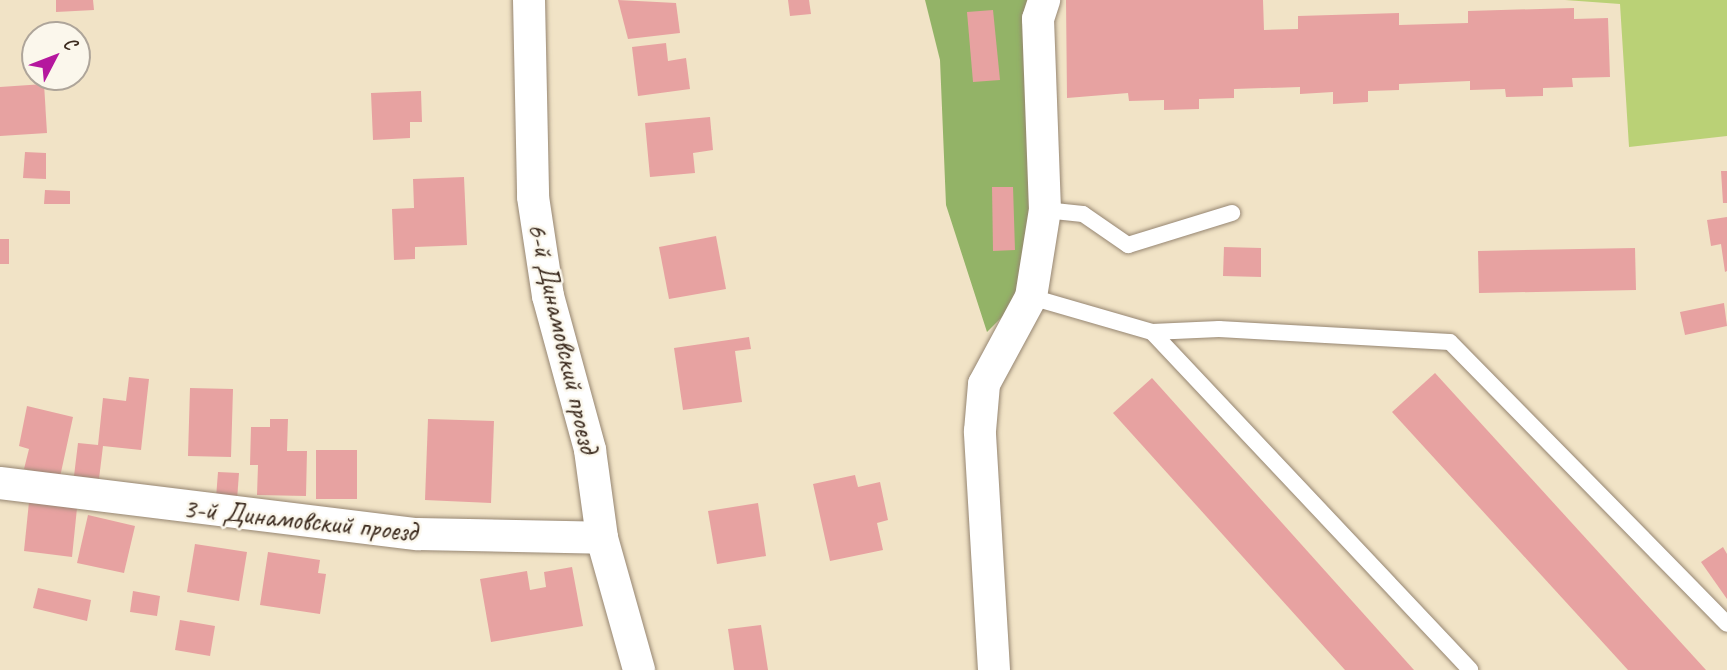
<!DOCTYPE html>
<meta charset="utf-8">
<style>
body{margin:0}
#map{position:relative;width:1727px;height:670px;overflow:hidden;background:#f1e3c6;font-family:Caveat,sans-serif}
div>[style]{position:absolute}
.green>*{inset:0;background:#bad176}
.forest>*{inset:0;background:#93b367}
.building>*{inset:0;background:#e7a2a1}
.roads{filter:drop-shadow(0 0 2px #968672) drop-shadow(0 0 2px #968672)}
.lane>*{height:16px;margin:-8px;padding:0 8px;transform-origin:8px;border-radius:8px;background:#fff}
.street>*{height:32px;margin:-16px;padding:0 16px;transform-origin:16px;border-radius:16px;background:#fff}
span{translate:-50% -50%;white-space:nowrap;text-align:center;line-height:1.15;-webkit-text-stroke:5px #fbf7ec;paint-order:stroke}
.street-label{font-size:28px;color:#3b2a1e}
.north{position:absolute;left:21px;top:21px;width:70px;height:70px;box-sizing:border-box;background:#fbf7ec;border:2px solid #aea59a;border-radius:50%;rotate:48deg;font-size:19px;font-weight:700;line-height:28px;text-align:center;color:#3b2a1e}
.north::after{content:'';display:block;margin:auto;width:24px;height:32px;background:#b5179e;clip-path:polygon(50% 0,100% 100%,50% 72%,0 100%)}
</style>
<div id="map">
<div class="green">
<div style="clip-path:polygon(1565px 0,1727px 0,1727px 136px,1629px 147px,1620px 4px)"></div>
</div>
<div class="forest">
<div style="clip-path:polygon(925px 0,1031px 0,1029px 228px,1017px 302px,987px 332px,946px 205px,940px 60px)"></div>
</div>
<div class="building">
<div style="clip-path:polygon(56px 0,93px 0,94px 10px,56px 12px)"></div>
<div style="clip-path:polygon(618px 0,676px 3px,680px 33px,628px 39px)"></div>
<div style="clip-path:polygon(788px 0,809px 0,811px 14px,790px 16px)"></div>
<div style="clip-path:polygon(1066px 0,1263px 0,1264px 30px,1298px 29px,1298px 16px,1399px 13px,1399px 25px,1468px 23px,1468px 11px,1574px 8px,1574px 19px,1608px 18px,1610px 77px,1572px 78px,1573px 87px,1543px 88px,1543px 96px,1506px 97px,1505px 89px,1470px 90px,1470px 81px,1399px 84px,1399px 90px,1368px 91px,1368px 102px,1333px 104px,1333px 92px,1300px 94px,1300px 87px,1234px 89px,1234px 98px,1199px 99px,1199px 109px,1164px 110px,1164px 100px,1129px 101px,1128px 93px,1067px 98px)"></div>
<div style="clip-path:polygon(993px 10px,1000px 80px,973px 82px,967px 12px)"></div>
<div style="clip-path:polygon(666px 43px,668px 61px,686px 58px,690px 89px,638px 96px,632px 47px)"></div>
<div style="clip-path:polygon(44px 84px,47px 133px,0 136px,0 87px)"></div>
<div style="clip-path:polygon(421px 91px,422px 122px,410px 122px,410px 138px,373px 140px,371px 93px)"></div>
<div style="clip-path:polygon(710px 117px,713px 150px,693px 153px,695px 173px,650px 177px,645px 123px)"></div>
<div style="clip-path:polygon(25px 152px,46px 153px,46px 179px,23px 178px)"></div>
<div style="clip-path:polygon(1721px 171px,1727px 171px,1727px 203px,1723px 203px)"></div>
<div style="clip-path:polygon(464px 177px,467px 245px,415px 247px,415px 259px,394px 260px,392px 209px,414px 208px,413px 179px)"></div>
<div style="clip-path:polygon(992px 187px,1013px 187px,1015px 250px,993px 251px)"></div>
<div style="clip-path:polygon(45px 190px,70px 191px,70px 204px,44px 204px)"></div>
<div style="clip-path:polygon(1727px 217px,1727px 271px,1725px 272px,1721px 244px,1711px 246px,1707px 220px)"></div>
<div style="clip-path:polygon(716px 236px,726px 289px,669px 299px,659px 247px)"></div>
<div style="clip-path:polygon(0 239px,9px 239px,9px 264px,0 264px)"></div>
<div style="clip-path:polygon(1224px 247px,1261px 248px,1261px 277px,1223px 276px)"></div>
<div style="clip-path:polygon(1635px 248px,1636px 290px,1479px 293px,1478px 251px)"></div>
<div style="clip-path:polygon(1724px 303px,1727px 326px,1685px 335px,1680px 312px)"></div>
<div style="clip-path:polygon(749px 337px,751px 349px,735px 351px,742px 402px,683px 410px,674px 348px)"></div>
<div style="clip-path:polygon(1435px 373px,1706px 670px,1628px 670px,1392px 412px)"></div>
<div style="clip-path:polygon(129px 377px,149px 379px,141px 450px,103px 446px,99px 479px,74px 476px,78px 443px,98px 445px,103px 398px,126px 401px)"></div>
<div style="clip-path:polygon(1152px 378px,1414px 670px,1345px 670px,1113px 413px)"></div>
<div style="clip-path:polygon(190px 388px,233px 389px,231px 457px,188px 456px)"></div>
<div style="clip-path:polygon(27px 406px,73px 417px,60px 477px,24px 469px,29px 449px,19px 446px)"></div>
<div style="clip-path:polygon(270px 419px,288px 419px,287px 451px,307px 451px,306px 496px,257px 495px,258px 465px,250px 465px,251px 427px,270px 427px)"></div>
<div style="clip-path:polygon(428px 419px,494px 421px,491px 503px,425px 500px)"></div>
<div style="clip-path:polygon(316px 450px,357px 450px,357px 499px,316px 499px)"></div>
<div style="clip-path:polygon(218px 472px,239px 473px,237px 500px,216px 498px)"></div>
<div style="clip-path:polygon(855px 475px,858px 487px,880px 482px,888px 520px,877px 523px,883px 550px,830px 561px,813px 484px)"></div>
<div style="clip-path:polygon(29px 502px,77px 508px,72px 557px,24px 551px)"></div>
<div style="clip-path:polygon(758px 503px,766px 556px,717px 564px,708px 511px)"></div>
<div style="clip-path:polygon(88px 515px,135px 526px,124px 573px,77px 563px)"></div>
<div style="clip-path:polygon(195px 544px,247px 552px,239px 601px,187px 592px)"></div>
<div style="clip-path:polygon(1723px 547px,1727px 554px,1727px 599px,1701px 562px)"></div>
<div style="clip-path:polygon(268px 552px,320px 560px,318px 573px,326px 574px,320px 614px,260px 605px)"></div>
<div style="clip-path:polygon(572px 567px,583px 626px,491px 642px,480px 579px,527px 571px,530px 590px,546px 587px,544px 572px)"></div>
<div style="clip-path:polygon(38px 588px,91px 600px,87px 621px,33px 608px)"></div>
<div style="clip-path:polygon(133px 591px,160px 596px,157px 616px,130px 612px)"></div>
<div style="clip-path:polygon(180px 620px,215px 626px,210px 656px,175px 650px)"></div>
<div style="clip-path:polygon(761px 625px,768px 670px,734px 670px,728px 629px)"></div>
</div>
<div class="roads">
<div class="lane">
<div style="left:1045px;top:210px;width:38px;rotate:6deg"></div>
<div style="left:1083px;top:214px;width:55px;rotate:34.6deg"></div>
<div style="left:1128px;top:245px;width:109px;rotate:-17.1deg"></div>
<div style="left:1031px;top:297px;width:126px;rotate:16.1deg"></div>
<div style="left:1152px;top:332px;width:67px;rotate:-2.6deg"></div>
<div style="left:1219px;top:329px;width:231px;rotate:3.2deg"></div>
<div style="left:1450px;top:342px;width:395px;rotate:45.5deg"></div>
<div style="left:1152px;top:332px;width:464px;rotate:46.7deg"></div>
</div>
<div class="street">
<div style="left:529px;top:0;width:197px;rotate:88.8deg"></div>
<div style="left:533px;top:197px;width:100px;rotate:81.4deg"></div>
<div style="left:548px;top:296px;width:160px;rotate:74.7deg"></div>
<div style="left:590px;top:450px;width:89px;rotate:82.2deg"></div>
<div style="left:602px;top:538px;width:137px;rotate:74.3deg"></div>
<div style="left:0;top:483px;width:421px;rotate:7deg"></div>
<div style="left:418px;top:534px;width:184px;rotate:1.2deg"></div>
<div style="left:994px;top:670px;width:239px;rotate:-93.4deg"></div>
<div style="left:980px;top:431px;width:47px;rotate:-85.1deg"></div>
<div style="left:984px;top:384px;width:99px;rotate:-61.6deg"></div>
<div style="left:1031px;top:297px;width:88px;rotate:-80.9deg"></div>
<div style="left:1045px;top:210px;width:191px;rotate:-92.1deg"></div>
<div style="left:1038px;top:19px;width:20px;rotate:-72deg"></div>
</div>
</div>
<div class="street-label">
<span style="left:563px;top:338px;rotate:77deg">6-й Динамовский проезд</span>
<span style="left:300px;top:520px;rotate:6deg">3-й Динамовский проезд</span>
</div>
<div class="north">С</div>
</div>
